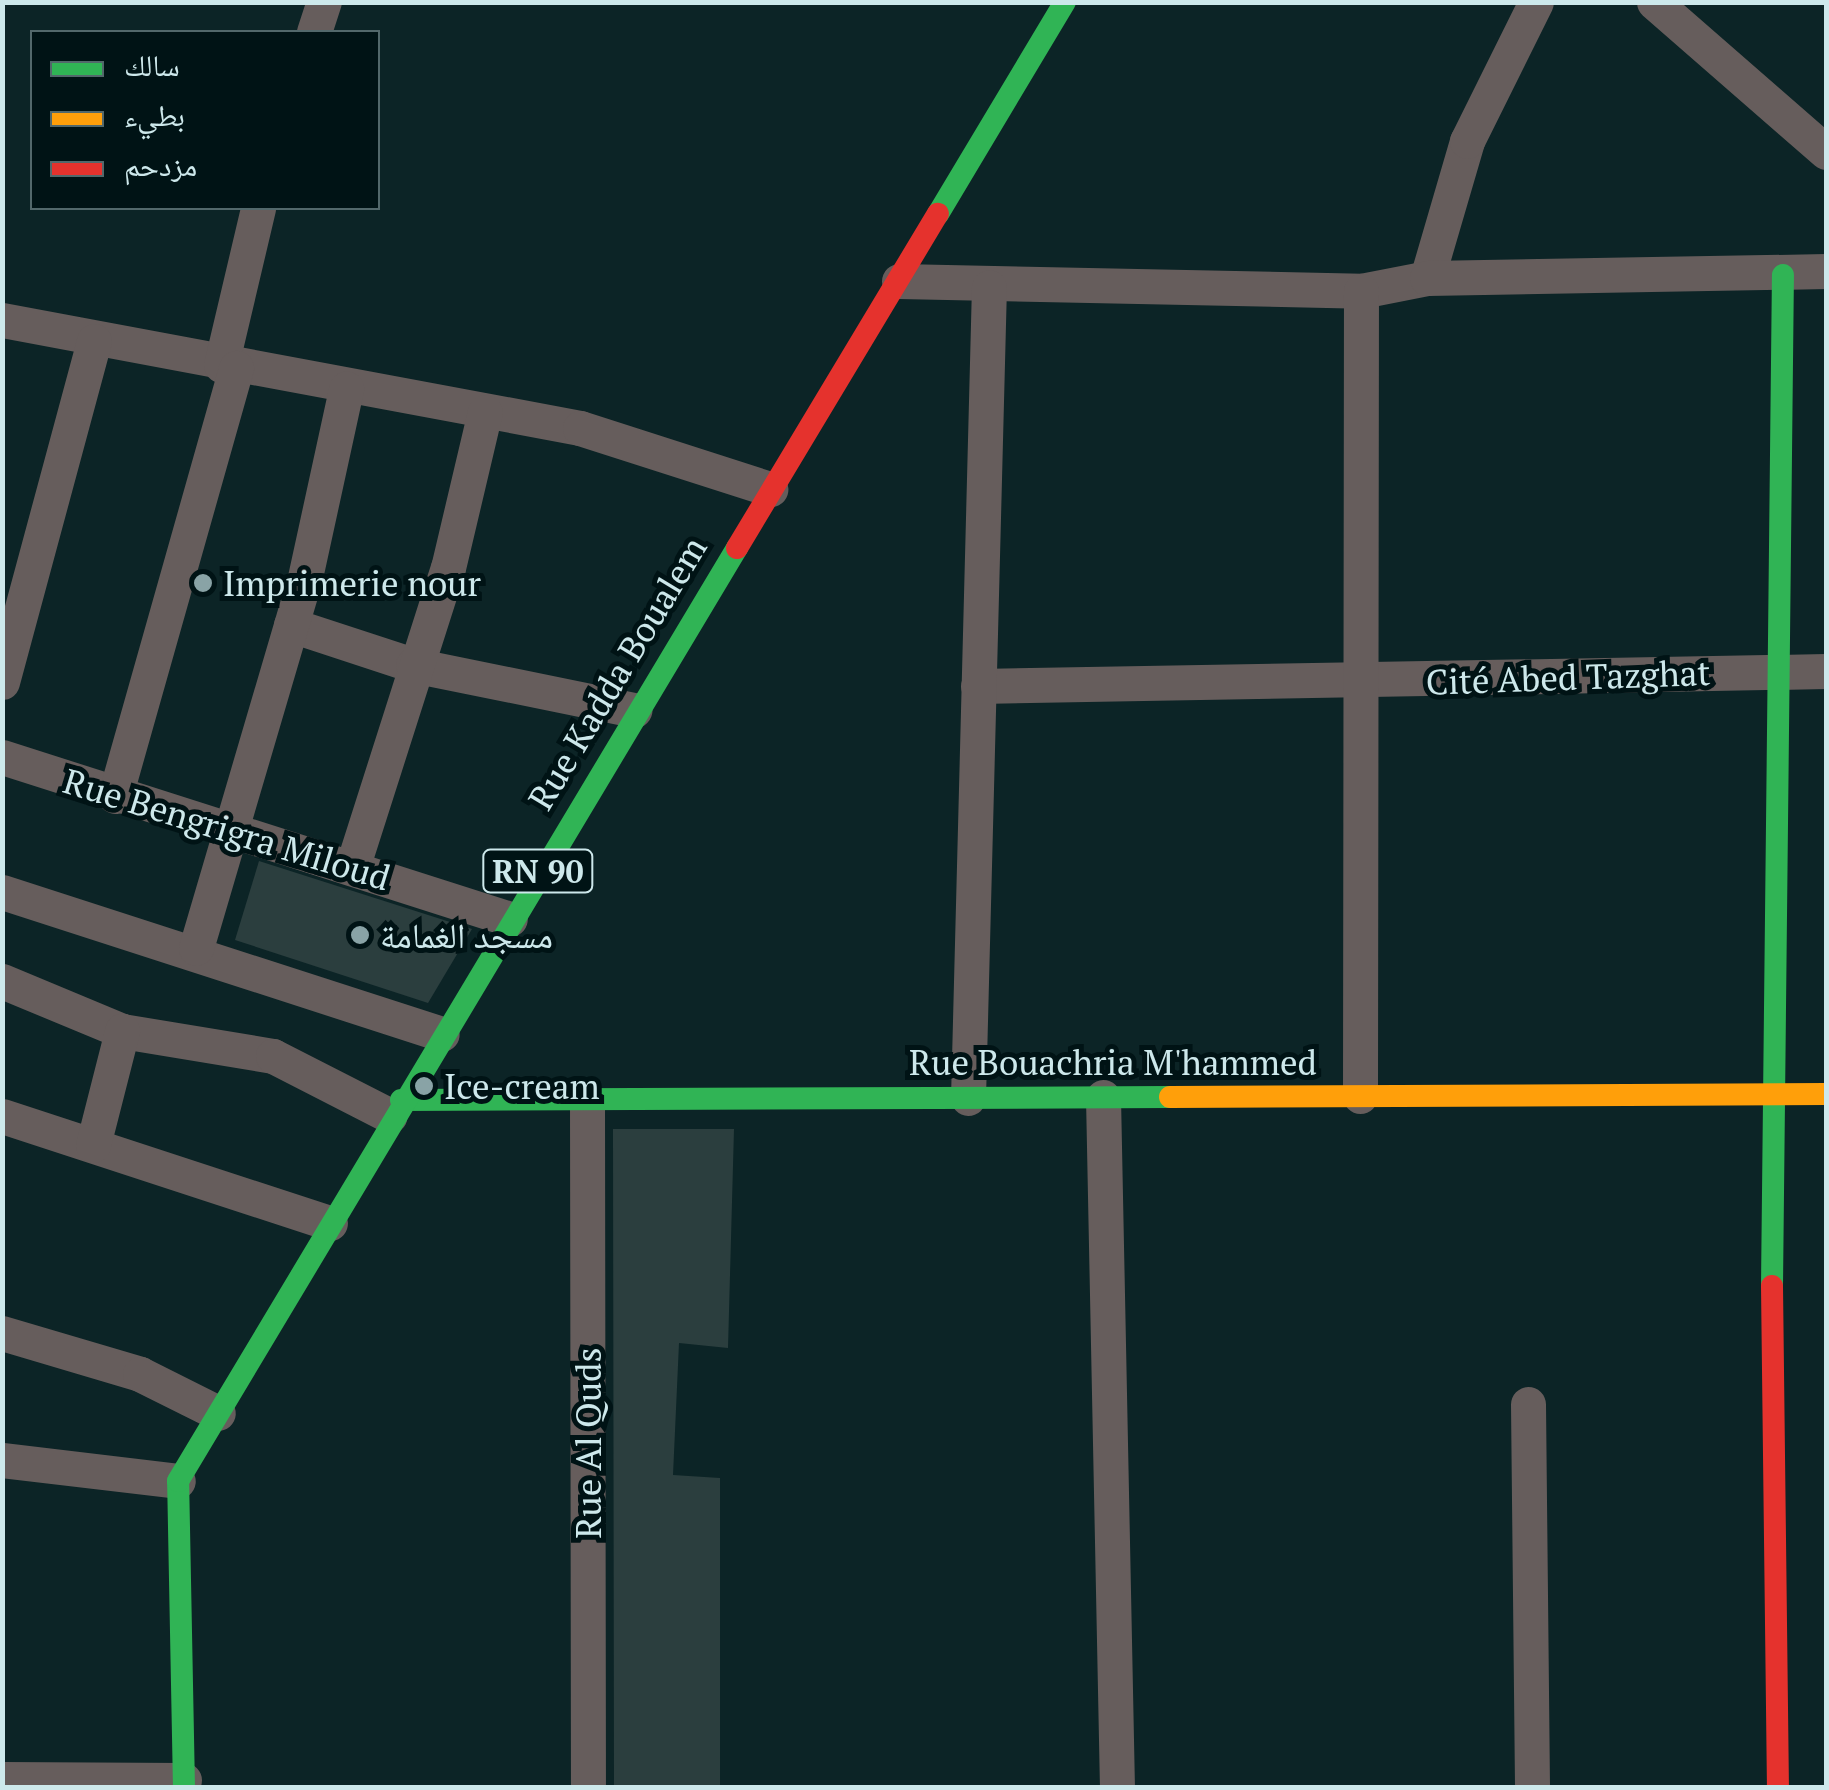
<!DOCTYPE html>
<meta charset="utf-8">
<style>
body{margin:0}
#map{position:relative;width:1829px;height:1790px;overflow:hidden;background:#0c2426;font-family:"PT Serif","Noto Naskh Arabic",serif}
div>[style]{position:absolute}
.building>*{inset:0;background:#2b3e3e}
.street>*{height:35px;margin:-17.5px;padding:0 17.5px;transform-origin:17.5px;border-radius:17.5px;background:#665d5c}
.fast>*{height:22px;margin:-11px;padding:0 11px;transform-origin:11px;border-radius:11px;background:#30b455}
.slow>*{height:22px;margin:-11px;padding:0 11px;transform-origin:11px;border-radius:11px;background:#ff9f0a}
.jam>*{height:22px;margin:-11px;padding:0 11px;transform-origin:11px;border-radius:11px;background:#e5322d}
.dots>*{width:28px;height:28px;translate:-50% -50%;box-sizing:border-box;border:5px solid #001315;border-radius:50%}
span{translate:-50% -50%;white-space:nowrap;text-align:center;line-height:1.15;-webkit-text-stroke:10px #001315;paint-order:stroke}
.shield-label span{padding:2px 8px;background:#001315;border:2px solid;border-radius:8px;-webkit-text-stroke-width:0}
.shield-label{font-size:32px;color:#cde8eb;font-weight:700}
.poi-label{font-size:35px;color:#cde8eb}
.left{translate:0 -50%;text-align:left}
.street-label{font-size:35px;color:#cde8eb}
.frame{position:absolute;inset:0;border:5px solid #cde8eb;pointer-events:none}
.legend{position:absolute;left:30px;top:30px;width:350px;height:180px;box-sizing:border-box;background:#001315;border:2px solid #52686b;margin:0;padding:12px 18px;list-style:none;font-size:30px;color:#cde8eb}
.legend li{display:flex;align-items:center;gap:20px;height:50px}
.legend b{width:50px;border:2px solid #52686b}
</style>
<div id="map">
<div class="building">
<div style="clip-path:polygon(259px 861px,472px 929px,428px 1003px,235px 940px)"></div>
<div style="clip-path:polygon(613px 1129px,734px 1129px,728px 1348px,679px 1343px,673px 1475px,720px 1478px,720px 1788px,614px 1788px)"></div>
</div>
<div class="street">
<div style="left:1654px;top:2px;width:228px;rotate:41.1deg"></div>
<div style="left:314px;top:32px;width:32px;rotate:-72deg"></div>
<div style="left:1427px;top:278px;width:143px;rotate:-73.7deg"></div>
<div style="left:1467px;top:141px;width:155px;rotate:-63.6deg"></div>
<div style="left:899px;top:281px;width:462px;rotate:1.2deg"></div>
<div style="left:1361px;top:291px;width:67px;rotate:-11.1deg"></div>
<div style="left:1427px;top:278px;width:399px;rotate:-1deg"></div>
<div style="left:2px;top:320px;width:588px;rotate:10.58deg"></div>
<div style="left:580px;top:428px;width:200px;rotate:17.8deg"></div>
<div style="left:221px;top:365px;width:161px;rotate:-76.7deg"></div>
<div style="left:291px;top:625px;width:128px;rotate:18.2deg"></div>
<div style="left:413px;top:665px;width:226px;rotate:11.5deg"></div>
<div style="left:2px;top:682px;width:353px;rotate:-74.9deg"></div>
<div style="left:978px;top:686px;width:848px;rotate:-1.01deg"></div>
<div style="left:2px;top:757px;width:533px;rotate:17.69deg"></div>
<div style="left:115px;top:796px;width:445px;rotate:-74.2deg"></div>
<div style="left:352px;top:868px;width:315px;rotate:-72.3deg"></div>
<div style="left:448px;top:568px;width:160px;rotate:-76.7deg"></div>
<div style="left:2px;top:892px;width:462px;rotate:17.9deg"></div>
<div style="left:196px;top:948px;width:382px;rotate:-73.6deg"></div>
<div style="left:304px;top:582px;width:198px;rotate:-77.7deg"></div>
<div style="left:2px;top:981px;width:130px;rotate:22.6deg"></div>
<div style="left:122px;top:1031px;width:153px;rotate:9.4deg"></div>
<div style="left:273px;top:1056px;width:131px;rotate:27.1deg"></div>
<div style="left:1360px;top:1096px;width:805px;rotate:-89.93deg"></div>
<div style="left:1103px;top:1097px;width:691px;rotate:88.84deg"></div>
<div style="left:968px;top:1098px;width:811px;rotate:-88.52deg"></div>
<div style="left:587px;top:1099px;width:689px;rotate:89.92deg"></div>
<div style="left:2px;top:1116px;width:345px;rotate:18.1deg"></div>
<div style="left:93px;top:1145px;width:118px;rotate:-75.7deg"></div>
<div style="left:2px;top:1333px;width:144px;rotate:16.5deg"></div>
<div style="left:140px;top:1374px;width:87px;rotate:26.6deg"></div>
<div style="left:1528px;top:1404px;width:384px;rotate:89.4deg"></div>
<div style="left:2px;top:1460px;width:177px;rotate:6.8deg"></div>
<div style="left:2px;top:1779px;width:182px;rotate:0.3deg"></div>
</div>
<div class="fast">
<div style="left:938px;top:214px;width:247px;rotate:-59.1deg"></div>
<div style="left:401px;top:1100px;width:769px;rotate:-0.22deg"></div>
<div style="left:1772px;top:1286px;width:1011px;rotate:-89.38deg"></div>
<div style="left:184px;top:1788px;width:307px;rotate:-91.1deg"></div>
<div style="left:178px;top:1481px;width:1088px;rotate:-59.07deg"></div>
</div>
<div class="slow">
<div style="left:1170px;top:1097px;width:656px;rotate:-0.26deg"></div>
</div>
<div class="jam">
<div style="left:737px;top:548px;width:390px;rotate:-59deg"></div>
<div style="left:1772px;top:1286px;width:502px;rotate:89.32deg"></div>
</div>
<div class="dots">
<div style="left:203px;top:583px;background:#89a3a6"></div>
<div style="left:360px;top:935px;background:#89a3a6"></div>
<div style="left:424px;top:1086px;background:#89a3a6"></div>
</div>
<div class="shield-label">
<span style="left:538px;top:871px">RN 90</span>
</div>
<div class="poi-label">
<span class="left" style="left:223px;top:583px">Imprimerie nour</span>
<span class="left" style="left:380px;top:935px">مسجد الغمامة</span>
<span class="left" style="left:444px;top:1086px">Ice-cream</span>
</div>
<div class="street-label">
<span style="left:617px;top:673px;rotate:-59deg">Rue Kadda Boualem</span>
<span style="left:1568px;top:677px;rotate:-2deg">Cité Abed Tazghat</span>
<span style="left:227px;top:829px;rotate:17deg">Rue Bengrigra Miloud</span>
<span style="left:1113px;top:1062px">Rue Bouachria M'hammed</span>
<span style="left:588px;top:1443px;rotate:-90deg">Rue Al Quds</span>
</div>
<div class="frame"></div>
<ul class="legend">
<li><b style="height:12px;background:#30b455"></b>سالك</li>
<li><b style="height:12px;background:#ff9f0a"></b>بطيء</li>
<li><b style="height:12px;background:#e5322d"></b>مزدحم</li>
</ul>
</div>
